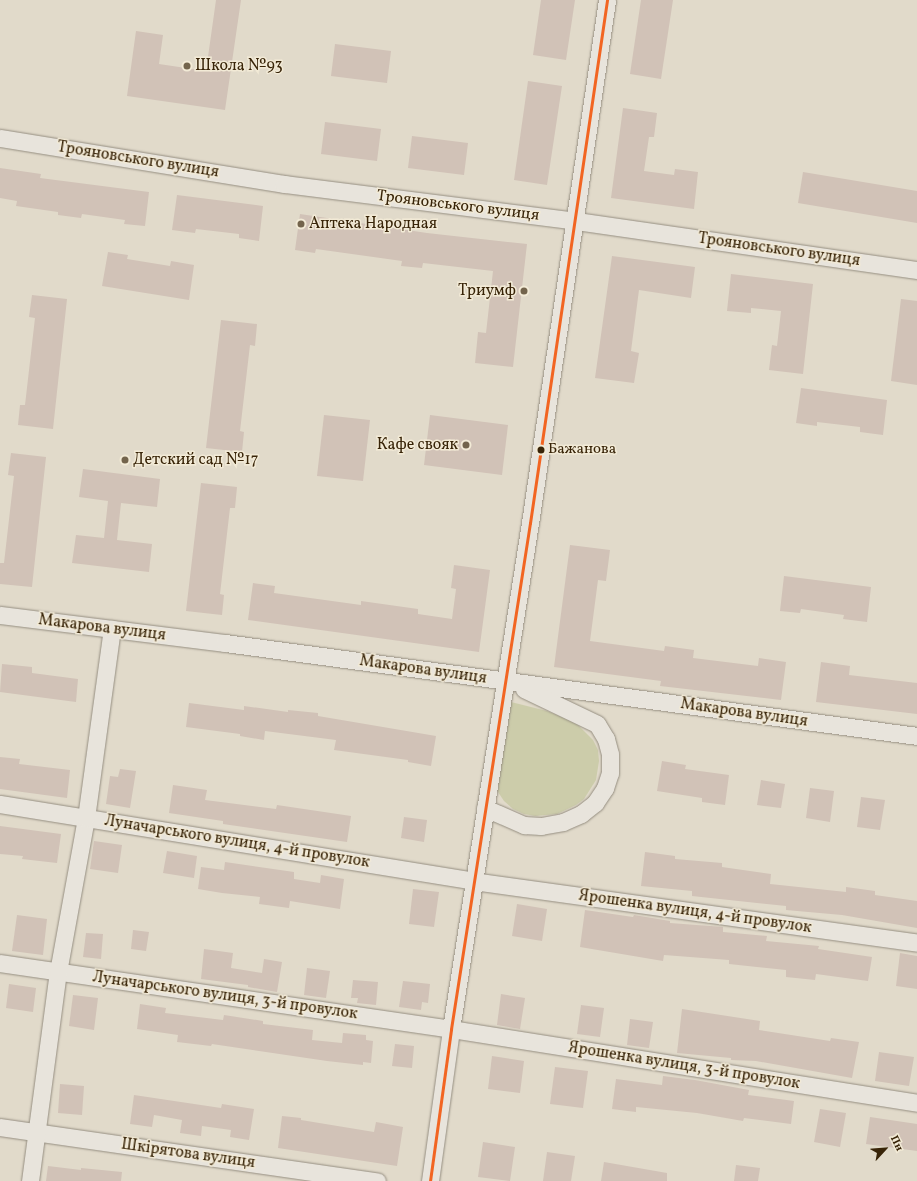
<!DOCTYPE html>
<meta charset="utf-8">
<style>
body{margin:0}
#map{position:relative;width:917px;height:1181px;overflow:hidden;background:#e1daca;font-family:Vollkorn,serif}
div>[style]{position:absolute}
.green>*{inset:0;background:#cca}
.building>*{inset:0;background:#d1c2b7}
.roads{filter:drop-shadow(0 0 1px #958e81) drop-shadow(0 0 1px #958e81)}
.minor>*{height:17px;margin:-8.5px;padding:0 8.5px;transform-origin:8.5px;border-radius:8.5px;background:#e8e4dc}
.bus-1>*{height:3px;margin:-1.5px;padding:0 1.5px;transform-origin:1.5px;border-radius:1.5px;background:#f26522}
.dots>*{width:11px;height:11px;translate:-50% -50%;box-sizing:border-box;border:2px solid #f2ead6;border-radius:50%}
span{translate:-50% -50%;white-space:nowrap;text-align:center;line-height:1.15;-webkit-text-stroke:3px #f2ead6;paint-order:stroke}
.bus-label{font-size:15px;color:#382408}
.left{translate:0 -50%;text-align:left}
.poi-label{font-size:16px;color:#382408}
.right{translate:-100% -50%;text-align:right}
.street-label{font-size:16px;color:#382408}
.north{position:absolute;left:865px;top:1129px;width:40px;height:40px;-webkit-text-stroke:3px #f2ead6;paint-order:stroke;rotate:64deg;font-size:11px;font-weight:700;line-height:16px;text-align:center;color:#382408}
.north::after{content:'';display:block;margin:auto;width:14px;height:18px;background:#382408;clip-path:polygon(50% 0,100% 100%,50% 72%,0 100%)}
</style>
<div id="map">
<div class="green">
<div style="clip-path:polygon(511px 702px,547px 711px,567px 719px,578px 725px,593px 740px,598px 750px,599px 761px,596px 780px,584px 799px,576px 805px,557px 814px,535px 816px,524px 814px,513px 809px,504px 801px,498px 792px,495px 782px)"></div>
</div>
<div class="building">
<div style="clip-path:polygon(216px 0,241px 0,225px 110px,127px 96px,136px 31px,163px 35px,159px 64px,206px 71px)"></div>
<div style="clip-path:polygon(541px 0,575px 0,566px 60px,533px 55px)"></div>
<div style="clip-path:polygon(641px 0,673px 0,661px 79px,630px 74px)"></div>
<div style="clip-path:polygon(335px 44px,391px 51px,387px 83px,331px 76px)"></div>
<div style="clip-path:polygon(528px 81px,562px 86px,547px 185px,514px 180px)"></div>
<div style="clip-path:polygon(623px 108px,657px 113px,654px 137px,649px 137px,644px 171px,674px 175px,675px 169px,698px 172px,694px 209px,611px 198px)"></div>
<div style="clip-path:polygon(325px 122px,381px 129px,377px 161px,321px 154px)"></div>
<div style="clip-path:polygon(412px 136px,468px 143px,464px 175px,408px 168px)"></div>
<div style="clip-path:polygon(0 168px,41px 174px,40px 178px,149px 192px,145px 226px,124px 224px,125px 220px,82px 214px,81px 218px,58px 215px,58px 212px,16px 206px,17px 201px,0 198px)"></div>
<div style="clip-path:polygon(803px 172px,917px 191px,917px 223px,798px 203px)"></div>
<div style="clip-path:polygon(177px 195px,263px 206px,259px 241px,239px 238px,239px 234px,196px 229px,195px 233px,172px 230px)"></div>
<div style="clip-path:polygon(300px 214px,427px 233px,527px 244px,513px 367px,475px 363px,478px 332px,486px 333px,493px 271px,423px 263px,422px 268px,401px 266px,402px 261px,316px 249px,315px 253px,295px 250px)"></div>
<div style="clip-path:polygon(108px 252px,128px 255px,127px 259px,170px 266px,171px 261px,194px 265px,189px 300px,102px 286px)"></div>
<div style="clip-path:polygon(612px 256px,695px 267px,691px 298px,639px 290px,631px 351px,639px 353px,634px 383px,595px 378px)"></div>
<div style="clip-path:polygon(731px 274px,813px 284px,803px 374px,769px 370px,772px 345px,777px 346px,781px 311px,751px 308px,751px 313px,727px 311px)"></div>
<div style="clip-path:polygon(32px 295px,67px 299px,53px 429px,18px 425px,20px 405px,25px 405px,35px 318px,29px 317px)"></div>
<div style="clip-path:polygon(901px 299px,917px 301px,917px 385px,891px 381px)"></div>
<div style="clip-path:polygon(221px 320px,257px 324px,255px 346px,250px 345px,240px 431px,244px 432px,242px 452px,206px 448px)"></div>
<div style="clip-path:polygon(801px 388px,887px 400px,883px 435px,860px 432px,860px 427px,817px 422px,817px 426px,796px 423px)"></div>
<div style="clip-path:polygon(324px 415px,370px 420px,363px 481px,317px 476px)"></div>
<div style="clip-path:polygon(430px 415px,508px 425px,502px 475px,424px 465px)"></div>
<div style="clip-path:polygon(11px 453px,46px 457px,32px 587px,0 584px,0 563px,4px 563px,14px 476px,8px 475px)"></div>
<div style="clip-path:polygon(83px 469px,160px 479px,157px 507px,121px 503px,117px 540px,152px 544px,149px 572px,72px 563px,76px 535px,104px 538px,108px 501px,79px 497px)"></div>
<div style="clip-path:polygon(201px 483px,237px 487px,235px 508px,230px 508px,220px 594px,224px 595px,222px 615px,186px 611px)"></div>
<div style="clip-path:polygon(570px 545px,610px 550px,606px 581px,598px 580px,590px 641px,664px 651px,665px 646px,694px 650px,693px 658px,758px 666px,759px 658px,786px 662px,781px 700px,660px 686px,661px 681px,554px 667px)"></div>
<div style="clip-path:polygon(454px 565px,490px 570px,479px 652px,248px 620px,253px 583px,275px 586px,274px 593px,361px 605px,361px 601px,418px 609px,418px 614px,452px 619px,456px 589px,451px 588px)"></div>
<div style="clip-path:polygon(784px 576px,871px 587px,867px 622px,843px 619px,844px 615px,801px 609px,800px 613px,780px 611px)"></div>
<div style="clip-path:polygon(821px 662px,850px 666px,849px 675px,917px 683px,917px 714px,816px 702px)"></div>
<div style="clip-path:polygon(2px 664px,32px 667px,32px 673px,78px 679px,76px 702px,0 692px)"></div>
<div style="clip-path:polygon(189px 703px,244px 710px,244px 706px,288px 712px,288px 710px,318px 713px,318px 716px,436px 736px,431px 766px,408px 762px,408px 760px,334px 750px,336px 740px,265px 731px,264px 740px,240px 736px,240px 734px,186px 727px)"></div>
<div style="clip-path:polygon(0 757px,20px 759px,19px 764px,70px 770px,67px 798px,0 789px)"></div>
<div style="clip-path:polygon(662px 761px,686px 765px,685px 769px,729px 775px,725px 805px,702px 802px,702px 798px,657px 791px)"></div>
<div style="clip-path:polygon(120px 769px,136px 771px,130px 808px,106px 804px,110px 776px,118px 777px)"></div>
<div style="clip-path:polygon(761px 780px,785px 784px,781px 808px,757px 805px)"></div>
<div style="clip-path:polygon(173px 785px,207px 790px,205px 800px,276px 809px,277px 805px,351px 816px,347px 842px,223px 824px,223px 821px,169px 813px)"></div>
<div style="clip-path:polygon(810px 788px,834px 791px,830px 822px,806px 818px)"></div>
<div style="clip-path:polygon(861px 797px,885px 800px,880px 830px,857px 827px)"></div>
<div style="clip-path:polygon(404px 817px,427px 820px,424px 842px,401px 838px)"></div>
<div style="clip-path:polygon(0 826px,61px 834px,57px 863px,22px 859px,23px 856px,0 854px)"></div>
<div style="clip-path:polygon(94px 841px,122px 845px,118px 873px,90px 869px)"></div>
<div style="clip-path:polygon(167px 851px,197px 856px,194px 878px,163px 873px)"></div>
<div style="clip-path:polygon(645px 852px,675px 856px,675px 859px,722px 863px,722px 867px,771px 874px,770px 884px,846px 892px,846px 887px,875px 891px,875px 895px,917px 901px,917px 928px,842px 915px,786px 910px,786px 906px,692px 896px,692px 891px,641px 886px)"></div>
<div style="clip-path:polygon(225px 862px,294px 872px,294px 879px,320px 883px,321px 875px,344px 879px,340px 909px,290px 901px,289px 908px,259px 904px,260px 897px,222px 893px,198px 889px,201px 867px,224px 870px)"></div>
<div style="clip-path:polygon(413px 889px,439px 892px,434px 927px,409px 924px)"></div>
<div style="clip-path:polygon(517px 904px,547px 909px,542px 941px,512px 936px)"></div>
<div style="clip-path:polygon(585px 910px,633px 917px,634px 915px,670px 921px,670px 923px,723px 927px,723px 932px,767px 936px,766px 941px,819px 946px,818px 949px,872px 957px,868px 981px,816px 974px,815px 980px,786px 977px,786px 970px,729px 964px,729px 960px,664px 955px,663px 961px,580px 947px)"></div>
<div style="clip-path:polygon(17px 915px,47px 919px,43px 955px,12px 951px)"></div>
<div style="clip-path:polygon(133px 930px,149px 932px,146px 951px,131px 949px)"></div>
<div style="clip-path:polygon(86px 933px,103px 934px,101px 959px,83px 957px)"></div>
<div style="clip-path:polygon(204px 949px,233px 953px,231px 968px,262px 973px,264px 959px,282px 962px,277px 992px,248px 987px,248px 985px,201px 979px)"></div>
<div style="clip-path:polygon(900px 953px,917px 956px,917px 989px,896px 986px)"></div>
<div style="clip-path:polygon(307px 968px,330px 971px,326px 998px,304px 995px)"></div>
<div style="clip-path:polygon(353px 980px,378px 982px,376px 1005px,357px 1003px,358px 998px,351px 998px)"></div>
<div style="clip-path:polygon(403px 981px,430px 984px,428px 1003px,422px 1002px,421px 1010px,399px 1007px)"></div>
<div style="clip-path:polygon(9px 984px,36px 988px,33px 1012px,6px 1008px)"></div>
<div style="clip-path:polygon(501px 994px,525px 998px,520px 1029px,497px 1025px)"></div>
<div style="clip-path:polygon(73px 995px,98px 998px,94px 1030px,69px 1026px)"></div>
<div style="clip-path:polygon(140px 1004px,166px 1008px,165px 1013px,223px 1020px,224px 1015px,263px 1021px,263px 1024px,313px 1030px,312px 1040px,342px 1043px,343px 1033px,366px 1035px,366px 1040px,373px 1041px,371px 1063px,363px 1062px,363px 1065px,327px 1061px,212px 1044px,211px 1046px,177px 1042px,178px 1035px,137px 1029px)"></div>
<div style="clip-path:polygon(581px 1005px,604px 1008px,600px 1037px,577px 1034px)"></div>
<div style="clip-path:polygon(682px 1009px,760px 1021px,759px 1030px,830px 1041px,831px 1038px,859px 1042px,852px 1078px,756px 1061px,731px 1060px,731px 1058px,677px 1053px)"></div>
<div style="clip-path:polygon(630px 1019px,653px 1022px,649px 1048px,627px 1045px)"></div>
<div style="clip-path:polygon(395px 1044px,414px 1046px,412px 1068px,392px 1066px)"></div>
<div style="clip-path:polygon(879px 1052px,914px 1057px,909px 1086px,875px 1081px)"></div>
<div style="clip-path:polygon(492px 1056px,524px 1061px,520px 1093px,488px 1089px)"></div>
<div style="clip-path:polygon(555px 1067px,588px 1071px,583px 1108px,550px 1104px)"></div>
<div style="clip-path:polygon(663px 1076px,695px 1080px,749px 1090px,748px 1095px,794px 1101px,791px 1124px,744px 1118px,743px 1121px,697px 1113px,636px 1107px,636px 1112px,612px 1109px,616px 1079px,662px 1085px)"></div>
<div style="clip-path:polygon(60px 1084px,84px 1086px,82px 1115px,58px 1113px)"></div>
<div style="clip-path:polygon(134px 1095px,221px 1108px,222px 1104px,254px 1109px,249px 1140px,230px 1137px,231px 1130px,202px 1126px,201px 1136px,180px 1133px,182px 1120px,154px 1115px,152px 1127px,130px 1124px)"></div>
<div style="clip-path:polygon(820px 1109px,846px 1113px,840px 1147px,814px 1142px)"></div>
<div style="clip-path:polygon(282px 1116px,301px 1118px,301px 1120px,374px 1132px,376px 1122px,403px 1127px,397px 1166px,278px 1148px)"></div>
<div style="clip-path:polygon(870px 1117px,917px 1124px,917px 1151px,866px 1144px)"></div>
<div style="clip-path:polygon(483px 1142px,515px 1147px,510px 1181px,478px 1177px)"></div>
<div style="clip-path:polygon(547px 1152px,575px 1156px,571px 1181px,543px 1181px)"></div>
<div style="clip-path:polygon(604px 1162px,667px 1173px,667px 1181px,601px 1181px)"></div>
<div style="clip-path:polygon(736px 1165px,760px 1168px,758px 1181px,734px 1181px)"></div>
<div style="clip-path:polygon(48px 1166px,81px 1170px,81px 1168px,122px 1172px,121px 1181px,46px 1181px)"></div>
</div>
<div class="roads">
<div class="minor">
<div style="left:0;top:138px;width:288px;rotate:9.2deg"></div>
<div style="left:284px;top:184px;width:294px;rotate:7.2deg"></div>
<div style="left:576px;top:221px;width:345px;rotate:8.2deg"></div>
<div style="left:0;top:615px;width:227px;rotate:7.1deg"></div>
<div style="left:225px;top:643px;width:698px;rotate:7.65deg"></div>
<div style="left:0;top:804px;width:479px;rotate:9.2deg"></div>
<div style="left:473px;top:881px;width:448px;rotate:7.9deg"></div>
<div style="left:485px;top:808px;width:43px;rotate:23.6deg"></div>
<div style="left:524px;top:825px;width:17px;rotate:3deg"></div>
<div style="left:541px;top:826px;width:22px;rotate:-10deg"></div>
<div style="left:563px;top:822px;width:20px;rotate:-24deg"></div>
<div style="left:581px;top:814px;width:18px;rotate:-38deg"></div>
<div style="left:595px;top:803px;width:18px;rotate:-56deg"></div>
<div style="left:605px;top:788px;width:16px;rotate:-72deg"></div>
<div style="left:610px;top:773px;width:19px;rotate:-90deg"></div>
<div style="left:610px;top:754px;width:16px;rotate:-105deg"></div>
<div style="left:606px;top:739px;width:17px;rotate:-121deg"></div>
<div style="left:597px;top:724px;width:81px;rotate:-154.4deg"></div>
<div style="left:0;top:963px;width:456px;rotate:8.3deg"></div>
<div style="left:451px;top:1029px;width:472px;rotate:9deg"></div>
<div style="left:0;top:1127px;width:381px;rotate:8.2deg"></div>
<div style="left:30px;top:1181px;width:211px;rotate:-82.4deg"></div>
<div style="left:58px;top:972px;width:157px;rotate:-79.7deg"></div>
<div style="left:86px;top:818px;width:191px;rotate:-82.2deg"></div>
<div style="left:430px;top:1181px;width:153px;rotate:-82.1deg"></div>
<div style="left:451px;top:1029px;width:512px;rotate:-81.13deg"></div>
<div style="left:530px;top:523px;width:529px;rotate:-81.62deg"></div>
</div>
</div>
<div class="bus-1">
<div style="left:430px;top:1181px;width:153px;rotate:-82.1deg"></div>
<div style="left:451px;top:1029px;width:512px;rotate:-81.13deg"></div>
<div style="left:530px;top:523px;width:529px;rotate:-81.62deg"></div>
</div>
<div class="dots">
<div style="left:187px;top:66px;background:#73644c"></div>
<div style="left:301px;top:224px;background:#73644c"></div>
<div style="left:524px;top:291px;background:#73644c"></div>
<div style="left:466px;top:445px;background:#73644c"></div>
<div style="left:541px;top:450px;background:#382408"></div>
<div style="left:125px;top:460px;background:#73644c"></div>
</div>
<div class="bus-label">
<span class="left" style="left:548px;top:450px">Бажанова</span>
</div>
<div class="poi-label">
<span class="left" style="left:195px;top:66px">Школа №93</span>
<span class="left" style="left:309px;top:224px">Аптека Народная</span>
<span class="right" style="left:516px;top:291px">Триумф</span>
<span class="right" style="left:458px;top:445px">Кафе свояк</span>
<span class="left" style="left:133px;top:460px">Детский сад №17</span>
</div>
<div class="street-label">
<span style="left:138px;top:160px;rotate:9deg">Трояновського вулиця</span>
<span style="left:458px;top:206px;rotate:7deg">Трояновського вулиця</span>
<span style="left:779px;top:250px;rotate:8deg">Трояновського вулиця</span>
<span style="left:102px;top:628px;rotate:7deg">Макарова вулиця</span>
<span style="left:423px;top:670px;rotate:8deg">Макарова вулиця</span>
<span style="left:744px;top:713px;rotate:8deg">Макарова вулиця</span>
<span style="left:237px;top:842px;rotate:9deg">Луначарського вулиця, 4-й провулок</span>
<span style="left:695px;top:912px;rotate:8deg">Ярошенка вулиця, 4-й провулок</span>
<span style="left:225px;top:996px;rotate:8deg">Луначарського вулиця, 3-й провулок</span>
<span style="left:684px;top:1066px;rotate:9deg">Ярошенка вулиця, 3-й провулок</span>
<span style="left:188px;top:1154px;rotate:8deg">Шкірятова вулиця</span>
</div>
<div class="north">Пн</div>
</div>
